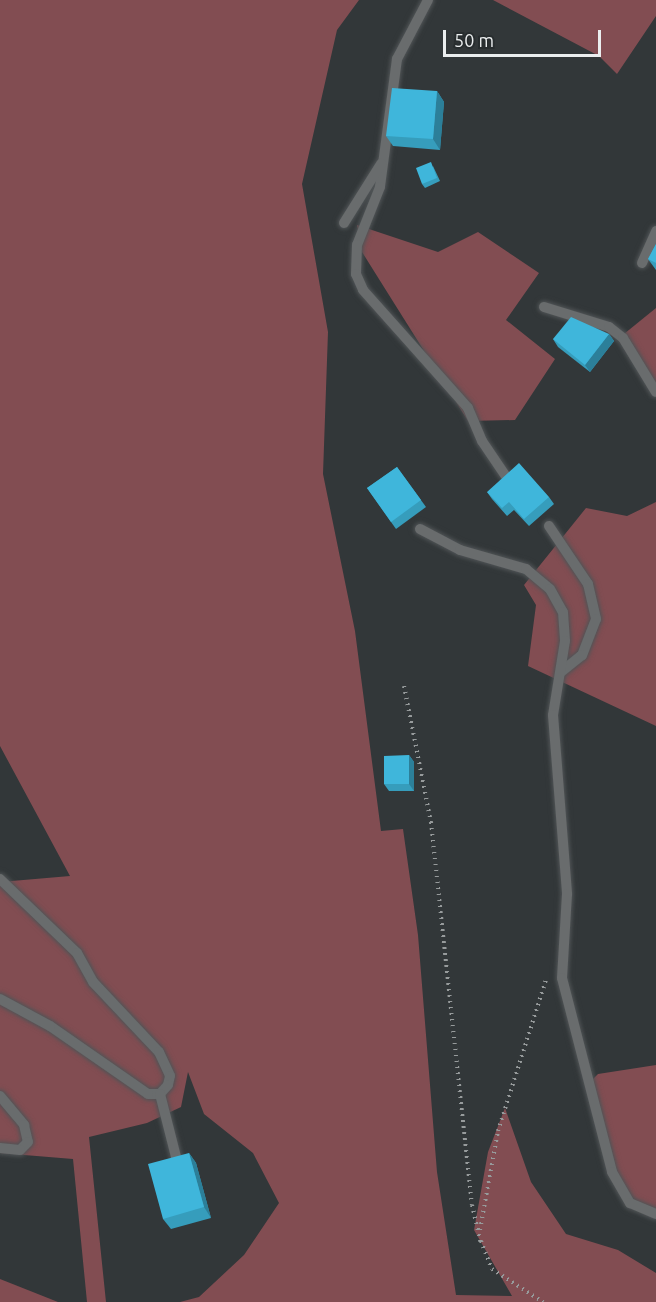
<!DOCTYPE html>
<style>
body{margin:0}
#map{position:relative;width:656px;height:1302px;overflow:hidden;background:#323739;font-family:Ubuntu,sans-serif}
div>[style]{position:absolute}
.green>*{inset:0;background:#824d52}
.path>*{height:4px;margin-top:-2px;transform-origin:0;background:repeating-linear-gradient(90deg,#979b9c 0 1.5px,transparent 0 6px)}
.roads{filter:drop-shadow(0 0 2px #505456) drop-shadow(0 0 2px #505456)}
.service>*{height:10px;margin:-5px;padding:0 5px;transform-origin:5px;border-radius:5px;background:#696c6d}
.wall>*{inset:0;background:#369dbc}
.shaded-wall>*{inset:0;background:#2c7f99}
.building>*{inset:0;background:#3fb6db}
span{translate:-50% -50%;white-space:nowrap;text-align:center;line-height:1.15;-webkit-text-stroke:6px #282d2f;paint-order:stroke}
.scale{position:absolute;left:443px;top:30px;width:158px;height:27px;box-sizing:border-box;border:3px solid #ebeeef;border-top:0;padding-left:8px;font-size:18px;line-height:21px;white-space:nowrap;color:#ebeeef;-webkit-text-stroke:4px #282d2f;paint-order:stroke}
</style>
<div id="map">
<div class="green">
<div style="clip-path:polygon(0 0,359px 0,337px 30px,302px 184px,328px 332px,323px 474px,355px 631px,381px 831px,403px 829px,418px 935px,437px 1172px,456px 1295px,512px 1296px,474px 1230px,488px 1152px,505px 1108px,531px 1182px,566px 1234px,618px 1250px,656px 1273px,656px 1302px,180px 1302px,199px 1297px,244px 1255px,279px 1203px,253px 1153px,204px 1114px,188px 1072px,181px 1107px,147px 1123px,89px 1137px,106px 1302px,87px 1302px,73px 1159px,0 1153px,0 882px,70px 876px,0 746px)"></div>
<div style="clip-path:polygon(493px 0,656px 0,656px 16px,617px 74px,599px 56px)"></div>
<div style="clip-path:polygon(357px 225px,438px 252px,478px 232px,539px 273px,506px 320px,555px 359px,515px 420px,468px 421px,362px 252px)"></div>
<div style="clip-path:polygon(656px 308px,656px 391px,619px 338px)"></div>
<div style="clip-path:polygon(656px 502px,656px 726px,528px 666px,536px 605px,524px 585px,586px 508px,627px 516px)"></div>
<div style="clip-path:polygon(656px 1065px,656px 1214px,630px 1203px,612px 1172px,590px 1082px,598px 1074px)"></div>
<div style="clip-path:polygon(0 1279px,58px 1302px,0 1302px)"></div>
</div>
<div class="path">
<div style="left:404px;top:686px;width:139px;rotate:78.8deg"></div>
<div style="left:431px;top:822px;width:385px;rotate:83.9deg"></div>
<div style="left:472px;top:1205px;width:39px;rotate:77deg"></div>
<div style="left:480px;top:1230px;width:101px;rotate:-79.7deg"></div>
<div style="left:498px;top:1131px;width:158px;rotate:-72.4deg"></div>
<div style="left:481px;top:1241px;width:30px;rotate:69deg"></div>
<div style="left:492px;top:1269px;width:61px;rotate:32.9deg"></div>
</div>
<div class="roads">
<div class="service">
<div style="left:428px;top:0;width:67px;rotate:117.7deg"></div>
<div style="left:397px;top:59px;width:129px;rotate:97.6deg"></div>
<div style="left:380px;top:187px;width:62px;rotate:111.6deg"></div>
<div style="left:357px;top:245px;width:29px;rotate:92deg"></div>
<div style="left:356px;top:274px;width:17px;rotate:66deg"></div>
<div style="left:363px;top:290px;width:158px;rotate:48.3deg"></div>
<div style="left:468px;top:408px;width:36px;rotate:67deg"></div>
<div style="left:482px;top:441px;width:41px;rotate:55.9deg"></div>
<div style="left:344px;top:223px;width:70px;rotate:-57.9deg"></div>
<div style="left:642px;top:263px;width:35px;rotate:-66deg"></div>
<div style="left:544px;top:307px;width:68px;rotate:17.1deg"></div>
<div style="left:609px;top:327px;width:18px;rotate:38deg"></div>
<div style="left:623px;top:338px;width:63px;rotate:58.6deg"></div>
<div style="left:549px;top:526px;width:70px;rotate:56.1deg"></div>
<div style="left:588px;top:584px;width:36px;rotate:77deg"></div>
<div style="left:596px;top:619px;width:39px;rotate:111deg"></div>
<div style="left:582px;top:655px;width:28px;rotate:141deg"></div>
<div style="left:420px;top:529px;width:45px;rotate:27.7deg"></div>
<div style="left:460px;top:550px;width:69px;rotate:16.1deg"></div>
<div style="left:526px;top:569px;width:31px;rotate:40deg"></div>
<div style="left:550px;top:589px;width:26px;rotate:61deg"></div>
<div style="left:563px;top:612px;width:29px;rotate:86deg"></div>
<div style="left:565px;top:641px;width:75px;rotate:99.2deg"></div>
<div style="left:553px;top:715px;width:180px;rotate:85.5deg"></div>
<div style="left:567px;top:894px;width:84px;rotate:93.4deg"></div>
<div style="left:562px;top:978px;width:200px;rotate:75.5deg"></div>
<div style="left:612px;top:1172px;width:36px;rotate:60deg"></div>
<div style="left:630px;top:1203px;width:28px;rotate:23deg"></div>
<div style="left:0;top:879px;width:107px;rotate:43.9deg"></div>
<div style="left:77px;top:953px;width:33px;rotate:61deg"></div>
<div style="left:93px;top:982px;width:96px;rotate:46.7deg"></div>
<div style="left:159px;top:1052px;width:26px;rotate:65deg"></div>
<div style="left:170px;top:1076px;width:9px;rotate:103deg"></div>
<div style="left:168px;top:1085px;width:12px;rotate:132deg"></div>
<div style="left:160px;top:1094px;width:12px;rotate:180deg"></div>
<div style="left:148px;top:1094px;width:119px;rotate:-145.2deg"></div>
<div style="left:50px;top:1026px;width:57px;rotate:-151.6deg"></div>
<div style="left:160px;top:1094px;width:65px;rotate:75.7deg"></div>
<div style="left:0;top:1096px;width:38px;rotate:50deg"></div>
<div style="left:24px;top:1125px;width:17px;rotate:77deg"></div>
<div style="left:28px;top:1142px;width:11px;rotate:135deg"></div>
<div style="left:20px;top:1150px;width:20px;rotate:-174deg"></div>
</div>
</div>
<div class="wall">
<div style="clip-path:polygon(437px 91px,444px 102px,440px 150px,393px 146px,386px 136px)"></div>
<div style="clip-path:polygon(433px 166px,440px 181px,425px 188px,422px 184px)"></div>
<div style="clip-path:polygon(656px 244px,656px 270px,648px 259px)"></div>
<div style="clip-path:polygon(609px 334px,614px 341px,590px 372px,558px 347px,553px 339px)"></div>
<div style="clip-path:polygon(397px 467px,426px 507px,396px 529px,367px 488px)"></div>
<div style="clip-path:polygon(487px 492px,549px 497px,554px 504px,529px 526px,514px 510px,507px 516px,492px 499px)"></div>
<div style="clip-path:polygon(409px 755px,414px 762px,414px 791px,389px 791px,384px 784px)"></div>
<div style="clip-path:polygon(189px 1153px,196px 1163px,211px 1218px,171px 1229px,163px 1219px)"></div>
</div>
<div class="shaded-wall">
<div style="clip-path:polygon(437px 91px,444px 102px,440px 150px,433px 139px)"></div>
<div style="clip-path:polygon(609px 334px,614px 341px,590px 372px,585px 365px)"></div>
<div style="clip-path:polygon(409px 755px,414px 762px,414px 791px,409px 784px)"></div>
<div style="clip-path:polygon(189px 1153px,196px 1163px,211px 1218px,204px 1207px)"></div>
</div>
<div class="building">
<div style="clip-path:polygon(392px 88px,437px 91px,433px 139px,386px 136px)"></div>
<div style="clip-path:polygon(431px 162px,437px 178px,422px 184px,416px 168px)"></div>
<div style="clip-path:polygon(656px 244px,656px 263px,648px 259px)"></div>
<div style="clip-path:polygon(571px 317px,609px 334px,585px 365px,553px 339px)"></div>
<div style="clip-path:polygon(519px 463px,549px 497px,524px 519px,509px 502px,502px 508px,487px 492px)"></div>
<div style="clip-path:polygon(397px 467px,421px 500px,391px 522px,367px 488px)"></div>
<div style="clip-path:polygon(409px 755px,409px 784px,384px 784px,384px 756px)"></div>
<div style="clip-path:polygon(189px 1153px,204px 1207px,163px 1219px,148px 1164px)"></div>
</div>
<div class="scale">50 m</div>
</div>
